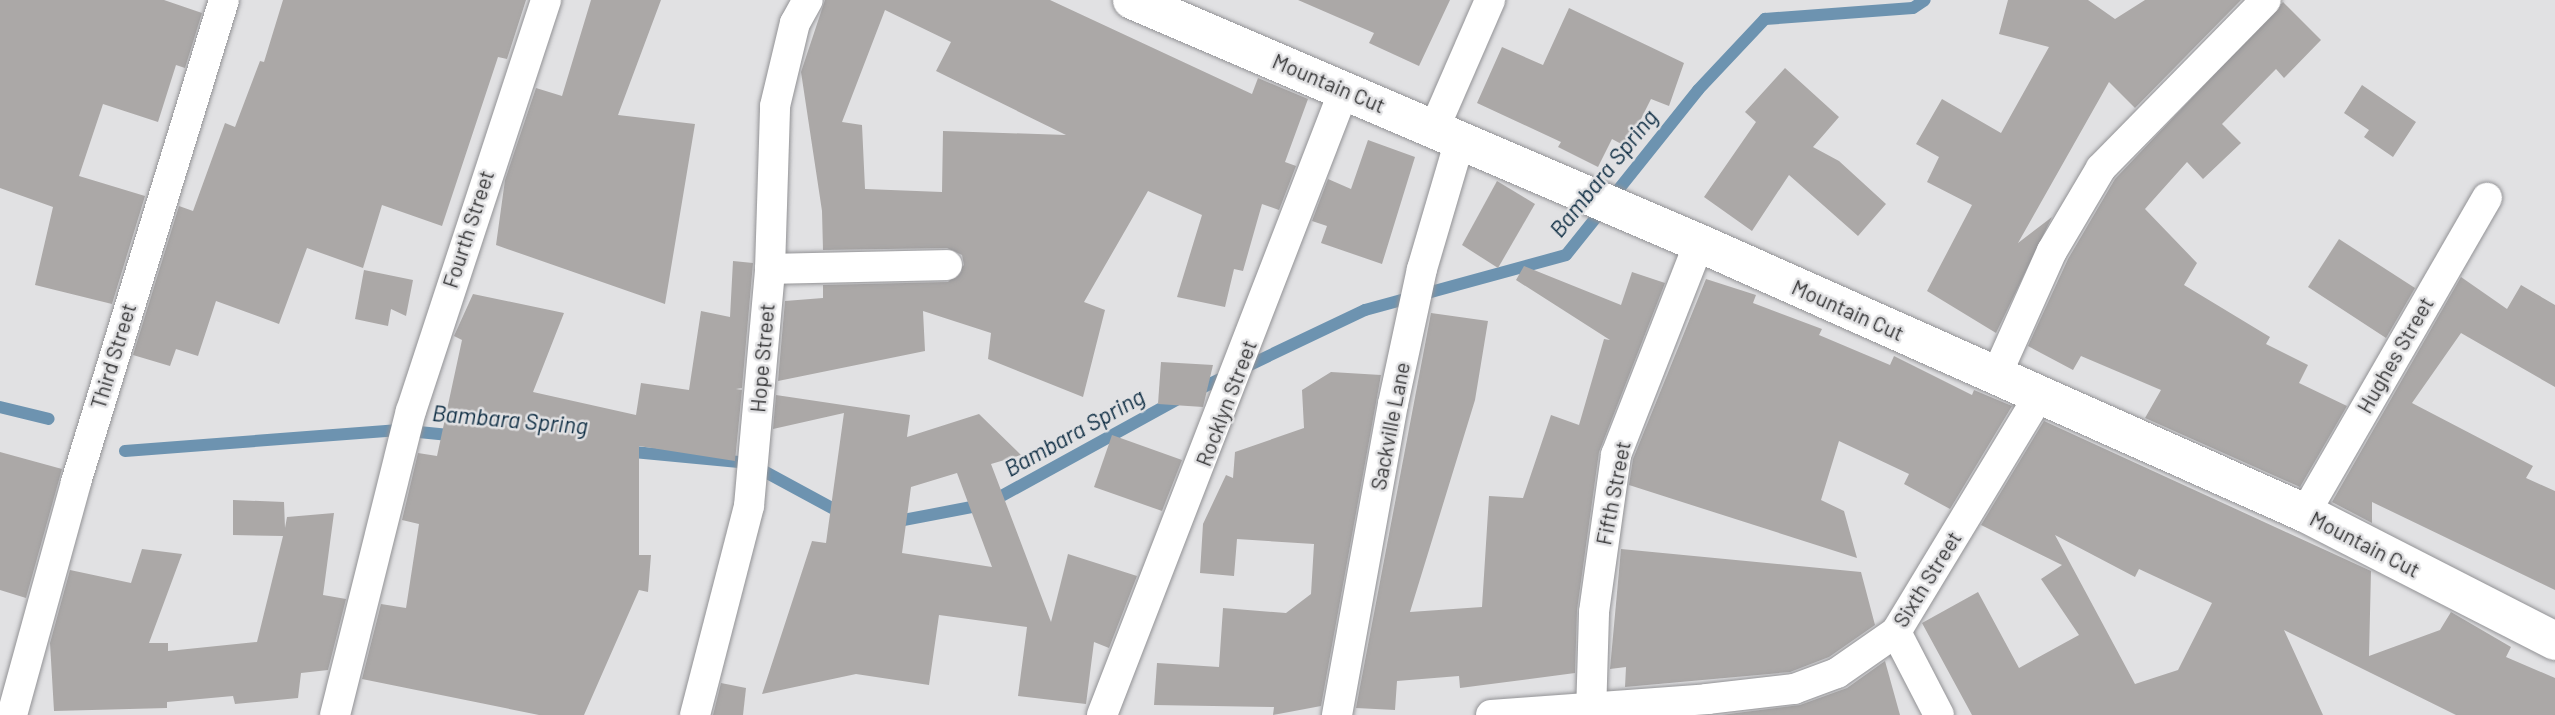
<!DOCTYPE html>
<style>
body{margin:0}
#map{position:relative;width:2555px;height:715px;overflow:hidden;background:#e1e1e3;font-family:Barlow,sans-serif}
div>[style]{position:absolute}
.stream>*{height:12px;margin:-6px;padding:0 6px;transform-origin:6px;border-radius:6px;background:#6d93b0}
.building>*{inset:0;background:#aba8a7}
.roads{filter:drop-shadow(0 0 2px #929295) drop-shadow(0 0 2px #929295)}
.minor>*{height:30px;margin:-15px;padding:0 15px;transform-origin:15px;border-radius:15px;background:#fff}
.secondary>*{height:38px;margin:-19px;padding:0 19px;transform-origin:19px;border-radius:19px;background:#fff}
span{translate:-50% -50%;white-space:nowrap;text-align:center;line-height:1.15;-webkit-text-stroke:5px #e1e1e3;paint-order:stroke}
.street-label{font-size:21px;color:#383839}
.water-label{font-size:23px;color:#0f2e44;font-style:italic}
</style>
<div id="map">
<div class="stream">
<div style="left:1195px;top:391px;width:188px;rotate:-25.5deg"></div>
<div style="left:1365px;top:310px;width:208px;rotate:-15.3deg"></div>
<div style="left:1566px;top:255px;width:211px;rotate:-51.3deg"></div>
<div style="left:1698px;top:90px;width:98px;rotate:-46.7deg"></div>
<div style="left:1765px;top:19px;width:148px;rotate:-4.3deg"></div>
<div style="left:1913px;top:8px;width:14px;rotate:-34deg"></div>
<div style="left:0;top:407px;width:50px;rotate:13.8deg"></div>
<div style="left:125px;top:451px;width:275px;rotate:-4.4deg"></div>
<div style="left:399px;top:430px;width:60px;rotate:5.7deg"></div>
<div style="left:623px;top:451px;width:127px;rotate:5.4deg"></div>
<div style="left:749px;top:463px;width:107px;rotate:28.5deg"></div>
<div style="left:893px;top:522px;width:96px;rotate:-10.8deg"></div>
<div style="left:987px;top:504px;width:218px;rotate:-28.8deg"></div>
</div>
<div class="building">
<div style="clip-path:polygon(0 0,164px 0,202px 13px,185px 68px,176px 65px,158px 122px,103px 104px,79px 176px,145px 196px,112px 304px,35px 285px,53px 207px,0 188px)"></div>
<div style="clip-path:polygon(283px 0,526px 0,507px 59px,498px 57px,442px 226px,382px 205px,363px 268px,307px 248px,279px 324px,216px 301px,198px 356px,176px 349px,170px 366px,133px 355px,179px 206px,193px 211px,225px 123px,235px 127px,260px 61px,264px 62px)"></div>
<div style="clip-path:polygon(591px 0,661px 0,618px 115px,695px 124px,665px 304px,496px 245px,505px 180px,536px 88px,562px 96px)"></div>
<div style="clip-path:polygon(evenodd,825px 0,1050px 0,1252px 94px,1258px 78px,1308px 99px,1285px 162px,1296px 166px,1279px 210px,1262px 204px,1243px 271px,1234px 269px,1225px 307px,1177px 297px,1202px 215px,1148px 191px,1084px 302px,1105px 310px,1083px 397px,988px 359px,991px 333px,923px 311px,925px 351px,778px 381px,785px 301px,823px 298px,823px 285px,948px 282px,964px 265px,962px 255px,947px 248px,823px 250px,822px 211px,801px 72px,825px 0,885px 10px,951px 42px,936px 71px,1066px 135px,943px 131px,942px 192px,865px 189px,862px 125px,842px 122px,885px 10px)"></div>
<div style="clip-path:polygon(1298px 0,1450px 0,1419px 66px,1369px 43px,1374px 33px)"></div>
<div style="clip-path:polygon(2008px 0,2088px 0,2115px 19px,2145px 0,2241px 0,2135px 108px,2109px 82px,2018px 243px,2052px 217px,1996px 333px,1927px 291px,1972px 205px,1927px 182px,1939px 157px,1916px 144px,1942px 99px,2001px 133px,2049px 47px,1999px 34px)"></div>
<div style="clip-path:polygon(2283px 2px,2321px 40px,2284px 78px,2276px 69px,2222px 124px,2241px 143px,2203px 179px,2187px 162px,2145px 209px,2197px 263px,2184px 285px,2270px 337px,2266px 344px,2308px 365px,2299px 383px,2347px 406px,2300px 487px,2145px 418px,2161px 390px,2081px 356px,2073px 370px,2028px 346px,2068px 259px,2115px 179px)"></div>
<div style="clip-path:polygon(1569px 8px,1684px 63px,1669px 106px,1651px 99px,1627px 147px,1612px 139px,1598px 167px,1558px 147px,1561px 142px,1477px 103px,1502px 47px,1543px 65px)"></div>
<div style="clip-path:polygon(1785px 68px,1839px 117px,1813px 147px,1839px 161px,1886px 204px,1858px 236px,1789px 175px,1752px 231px,1704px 197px,1756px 122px,1745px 112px)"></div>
<div style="clip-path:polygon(2362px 85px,2416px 122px,2393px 157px,2364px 137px,2369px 130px,2344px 113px)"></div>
<div style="clip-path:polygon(1368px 140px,1415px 157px,1382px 264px,1321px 243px,1327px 226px,1312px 221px,1328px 179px,1351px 189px)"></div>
<div style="clip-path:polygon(1497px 181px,1535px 204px,1498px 268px,1462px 245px)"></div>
<div style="clip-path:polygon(2339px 239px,2415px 288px,2386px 338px,2308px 287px)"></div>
<div style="clip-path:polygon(733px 261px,753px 263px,742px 388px,736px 389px,742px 390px,735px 461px,639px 446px,639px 555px,651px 555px,648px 592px,639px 590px,584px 715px,539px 715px,362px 679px,381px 604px,406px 608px,419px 524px,402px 520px,418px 453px,437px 456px,462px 340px,454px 336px,473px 294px,564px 313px,533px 392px,636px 415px,641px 383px,689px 390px,701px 311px,730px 317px)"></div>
<div style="clip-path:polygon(1524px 266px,1621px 305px,1632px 272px,1665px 283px,1599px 452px,1577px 610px,1575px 673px,1460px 688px,1459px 676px,1397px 681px,1395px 710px,1356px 708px,1431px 313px,1488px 321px,1475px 400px,1410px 612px,1482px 607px,1489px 496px,1523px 498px,1551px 415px,1579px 425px,1604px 339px,1610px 340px,1516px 280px)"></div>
<div style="clip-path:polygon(364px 270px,413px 280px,406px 316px,391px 309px,388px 326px,355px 319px)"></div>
<div style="clip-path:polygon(2461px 277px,2507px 309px,2521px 285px,2555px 305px,2555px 387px,2461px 333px,2412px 403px,2533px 466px,2526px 478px,2555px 491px,2555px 590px,2372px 502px,2372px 523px,2332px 502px)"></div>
<div style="clip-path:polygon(1706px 279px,1756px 295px,1753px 303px,1822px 329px,1819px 335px,1890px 365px,1894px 356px,1972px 395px,1974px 390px,2012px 406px,1950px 509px,1904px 484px,1909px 474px,1839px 441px,1821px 500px,1844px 511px,1857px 558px,1629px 485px,1633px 459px)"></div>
<div style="clip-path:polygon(1161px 362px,1213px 365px,1203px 407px,1158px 404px)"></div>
<div style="clip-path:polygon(1331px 372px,1381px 375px,1321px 706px,1273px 715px,1274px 707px,1154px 705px,1157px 663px,1219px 667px,1223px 608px,1286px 613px,1311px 594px,1314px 544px,1237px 539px,1234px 576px,1200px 573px,1203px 524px,1226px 475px,1233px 478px,1235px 452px,1304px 428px,1302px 390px)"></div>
<div style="clip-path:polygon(evenodd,776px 395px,910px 415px,907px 437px,979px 414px,1021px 455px,991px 464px,1051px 622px,1068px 554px,1137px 576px,1109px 648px,1094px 642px,1086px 704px,1018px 696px,1027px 627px,939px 615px,929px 685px,856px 674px,762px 694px,812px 541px,826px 543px,844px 413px,773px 429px,776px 395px,957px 473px,992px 567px,902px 553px,911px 487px,957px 473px)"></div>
<div style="clip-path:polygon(evenodd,2044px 421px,2371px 571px,2369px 656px,2440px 630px,2451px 612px,2511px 647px,2506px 657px,2555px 678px,2555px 715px,2456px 715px,2284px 630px,2323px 715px,1972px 715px,1922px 623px,1978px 592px,2019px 668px,2079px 635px,2041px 579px,2062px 565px,1981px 525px,2044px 421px,2055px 535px,2135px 577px,2139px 569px,2212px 603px,2178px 670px,2135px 684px,2055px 535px)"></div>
<div style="clip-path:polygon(1112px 435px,1182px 460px,1162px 511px,1094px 487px)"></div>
<div style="clip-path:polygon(0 452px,62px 469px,26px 598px,0 590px)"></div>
<div style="clip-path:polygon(233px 500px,284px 502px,285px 528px,287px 517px,334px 513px,323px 595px,346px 599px,328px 670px,301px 673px,298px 698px,235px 704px,233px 696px,167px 702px,167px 708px,54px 711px,50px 643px,70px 570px,131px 583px,142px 549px,182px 554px,149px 643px,168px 643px,168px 651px,257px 642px,283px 536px,233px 535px)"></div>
<div style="clip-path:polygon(1621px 549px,1861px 572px,1875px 625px,1829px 657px,1790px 672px,1625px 687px,1626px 667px,1610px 669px)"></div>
<div style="clip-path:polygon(1885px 661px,1900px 715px,1721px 715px,1800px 705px,1847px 688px)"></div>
<div style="clip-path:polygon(721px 683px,746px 688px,743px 715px,713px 715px)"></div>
</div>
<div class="roads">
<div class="minor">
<div style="left:1434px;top:129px;width:141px;rotate:-66.5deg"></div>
<div style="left:770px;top:269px;width:177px;rotate:-1.3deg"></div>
<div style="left:1996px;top:376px;width:137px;rotate:-65.9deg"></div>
<div style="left:2052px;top:251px;width:96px;rotate:-59.4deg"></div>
<div style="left:2101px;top:168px;width:235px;rotate:-45.5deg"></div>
<div style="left:2305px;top:513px;width:364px;rotate:-60deg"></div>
<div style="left:1896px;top:632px;width:93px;rotate:62.6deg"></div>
<div style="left:12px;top:715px;width:242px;rotate:-74.6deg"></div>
<div style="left:76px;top:482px;width:504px;rotate:-72.93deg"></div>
<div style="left:335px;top:715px;width:313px;rotate:-76deg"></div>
<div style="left:411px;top:411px;width:433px;rotate:-71.8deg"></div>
<div style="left:695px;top:715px;width:216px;rotate:-75.5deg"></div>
<div style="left:749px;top:506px;width:238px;rotate:-84.9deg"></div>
<div style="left:770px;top:269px;width:163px;rotate:-88.2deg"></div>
<div style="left:775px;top:106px;width:85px;rotate:-76.5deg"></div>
<div style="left:795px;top:23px;width:26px;rotate:-61deg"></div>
<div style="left:1102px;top:715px;width:672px;rotate:-68.82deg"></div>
<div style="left:1337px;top:715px;width:316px;rotate:-79.8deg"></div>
<div style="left:1393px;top:404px;width:138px;rotate:-77.9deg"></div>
<div style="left:1422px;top:269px;width:134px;rotate:-73.6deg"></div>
<div style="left:1491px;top:715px;width:217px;rotate:-4.2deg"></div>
<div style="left:1707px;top:699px;width:88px;rotate:-6.6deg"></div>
<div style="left:1794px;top:689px;width:46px;rotate:-20.4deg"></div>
<div style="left:1837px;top:673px;width:72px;rotate:-34.8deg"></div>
<div style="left:1896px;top:632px;width:276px;rotate:-58.8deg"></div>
<div style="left:1591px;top:715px;width:103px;rotate:-88.3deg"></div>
<div style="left:1594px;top:612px;width:159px;rotate:-82deg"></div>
<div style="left:1616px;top:455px;width:228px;rotate:-68.6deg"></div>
</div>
<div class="secondary">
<div style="left:1132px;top:0;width:617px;rotate:23.2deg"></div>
<div style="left:1699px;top:243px;width:663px;rotate:24.02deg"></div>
<div style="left:2305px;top:513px;width:281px;rotate:27.1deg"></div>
</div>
</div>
<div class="street-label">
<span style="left:1329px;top:83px;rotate:23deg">Mountain Cut</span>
<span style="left:468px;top:229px;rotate:-72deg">Fourth Street</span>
<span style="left:1848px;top:310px;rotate:24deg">Mountain Cut</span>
<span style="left:2395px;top:355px;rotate:-60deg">Hughes Street</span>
<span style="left:113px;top:356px;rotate:-73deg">Third Street</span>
<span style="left:762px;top:358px;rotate:-85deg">Hope Street</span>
<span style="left:1226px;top:403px;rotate:-69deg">Rocklyn Street</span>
<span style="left:1390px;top:426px;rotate:-79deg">Sackville Lane</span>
<span style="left:1613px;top:493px;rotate:-79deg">Fifth Street</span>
<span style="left:2365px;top:544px;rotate:27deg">Mountain Cut</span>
<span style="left:1927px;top:579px;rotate:-58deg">Sixth Street</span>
</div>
<div class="water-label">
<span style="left:1603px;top:173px;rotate:-51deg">Bambara Spring</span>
<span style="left:510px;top:419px;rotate:5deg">Bambara Spring</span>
<span style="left:1074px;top:432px;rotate:-29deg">Bambara Spring</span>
</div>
</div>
